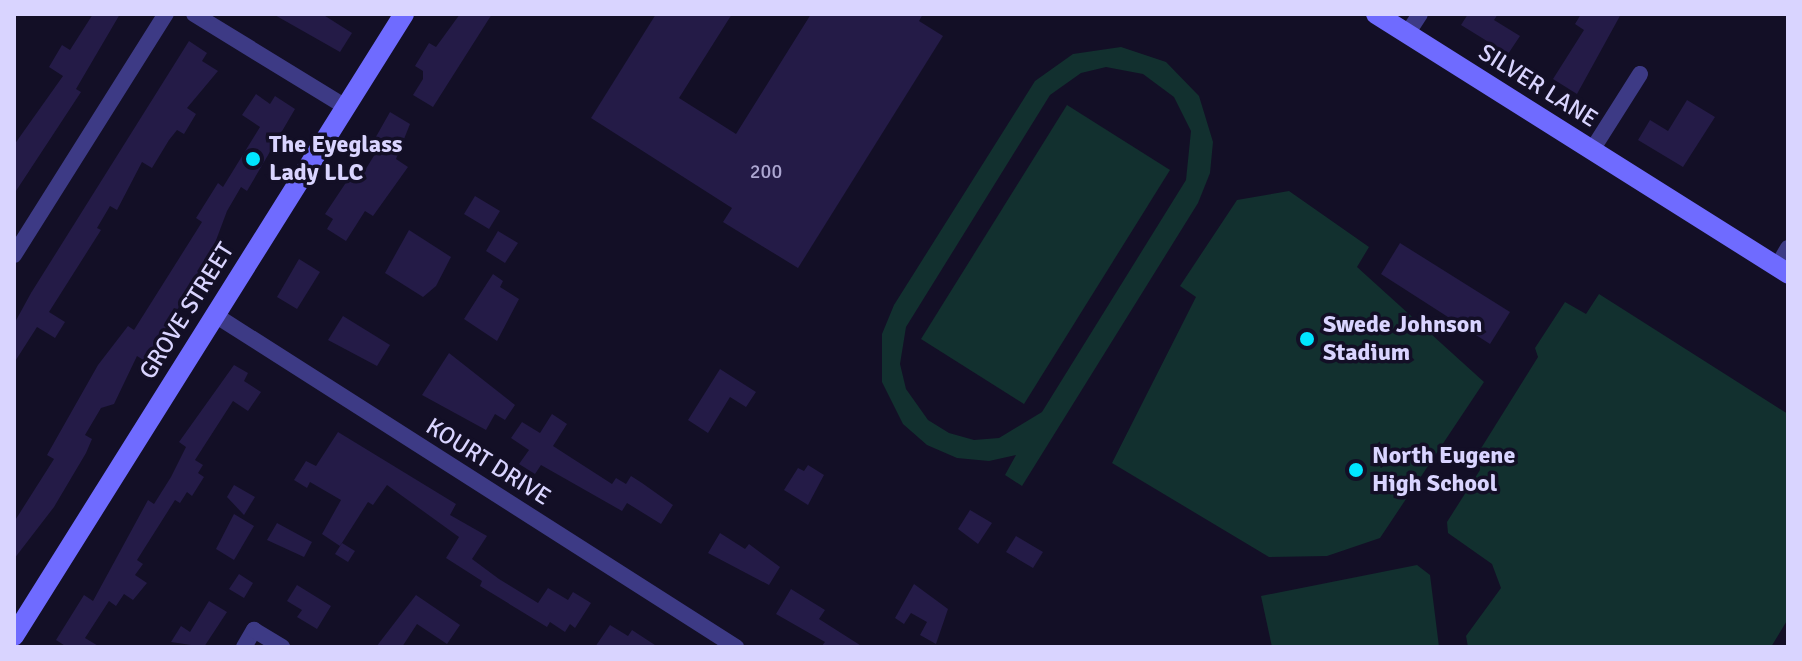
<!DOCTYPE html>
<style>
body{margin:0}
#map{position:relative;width:1802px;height:661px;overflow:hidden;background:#130f26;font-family:Signika,sans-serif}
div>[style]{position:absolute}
.green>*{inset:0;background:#12302f}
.building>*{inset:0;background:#241b47}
.street>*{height:16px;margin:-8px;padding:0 8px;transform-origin:8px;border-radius:8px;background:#3d3a85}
.secondary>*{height:20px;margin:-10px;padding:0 10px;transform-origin:10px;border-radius:10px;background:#6f6bff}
.dots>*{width:22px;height:22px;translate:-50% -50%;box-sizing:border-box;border:4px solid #130f26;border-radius:50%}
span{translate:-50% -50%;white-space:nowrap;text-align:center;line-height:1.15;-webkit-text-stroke:7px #130f26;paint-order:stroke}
.number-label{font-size:20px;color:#aca6d1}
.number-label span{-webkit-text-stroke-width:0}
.street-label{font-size:24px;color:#d9d4ff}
.poi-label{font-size:24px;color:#d9d4ff;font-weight:700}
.left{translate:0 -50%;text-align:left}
.frame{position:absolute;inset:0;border:16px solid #d9d4ff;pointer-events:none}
</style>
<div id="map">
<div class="green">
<div style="clip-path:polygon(evenodd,1121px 47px,1166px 62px,1199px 96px,1213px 142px,1210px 173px,1198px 203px,1022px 486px,1005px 475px,1016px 455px,989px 461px,957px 458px,927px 445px,903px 424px,882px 382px,882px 334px,894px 305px,1035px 81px,1073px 54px,1121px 47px,1106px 67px,1143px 74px,1174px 97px,1191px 131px,1186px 180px,1042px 412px,999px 438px,974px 440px,949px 433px,928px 420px,906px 389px,900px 364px,906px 327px,1050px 95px,1081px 73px,1106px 67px)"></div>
<div style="clip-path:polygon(1067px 105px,1170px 170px,1024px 404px,921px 339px)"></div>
<div style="clip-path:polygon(1289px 191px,1369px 247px,1357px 267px,1484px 382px,1380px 538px,1327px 556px,1269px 557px,1112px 463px,1196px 297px,1180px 286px,1237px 200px)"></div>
<div style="clip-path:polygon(1599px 294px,1788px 414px,1788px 619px,1771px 647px,1468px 647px,1466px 636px,1501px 588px,1492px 564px,1448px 533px,1447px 522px,1480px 470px,1480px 450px,1538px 357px,1535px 348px,1565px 302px,1586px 314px)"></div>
<div style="clip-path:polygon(1417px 565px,1430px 575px,1439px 647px,1272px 647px,1261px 596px)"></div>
</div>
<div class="building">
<div style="clip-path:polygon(93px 14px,120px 14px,76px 89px,81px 92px,14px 194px,14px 145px,63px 76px,49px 67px,62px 45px,70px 50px)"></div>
<div style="clip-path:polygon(273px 14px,322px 14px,352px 33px,340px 52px)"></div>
<div style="clip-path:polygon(460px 14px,492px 14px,433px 107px,413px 95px,423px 79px,423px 71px,415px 66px,429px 43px,436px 47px)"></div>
<div style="clip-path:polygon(656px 14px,732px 14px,679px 98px,736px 134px,811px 14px,923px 14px,919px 21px,943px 36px,798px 268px,723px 222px,732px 208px,591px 118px)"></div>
<div style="clip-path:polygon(1468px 14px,1498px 14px,1494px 20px,1520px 36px,1508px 54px,1461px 25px)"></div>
<div style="clip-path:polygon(1581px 14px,1621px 14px,1577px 94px,1553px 79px,1584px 30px,1575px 24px)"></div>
<div style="clip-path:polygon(189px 41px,207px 53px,202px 61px,218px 71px,187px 108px,196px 114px,184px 134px,177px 130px,169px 140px,152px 168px,142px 162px,117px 210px,110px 206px,97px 228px,101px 230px,49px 312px,65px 322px,55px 338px,37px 327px,14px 363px,14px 324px,31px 293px)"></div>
<div style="clip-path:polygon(256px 94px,270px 104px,275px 96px,295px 109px,247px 191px,241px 187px,227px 211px,209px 259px,145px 361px,137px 356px,114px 404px,101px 408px,85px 435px,92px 439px,86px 453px,54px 507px,14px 559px,14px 522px,54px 459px,47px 455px,98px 365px,128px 326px,134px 330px,202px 222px,196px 218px,218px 183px,223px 187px,260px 127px,242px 115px)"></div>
<div style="clip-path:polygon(1687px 100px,1715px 117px,1683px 167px,1638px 140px,1650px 120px,1668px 131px)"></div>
<div style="clip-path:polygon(390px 112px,410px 124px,396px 159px,408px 167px,373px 216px,365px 211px,346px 241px,327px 229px,333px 219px,325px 214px,351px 175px,359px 180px,380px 146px,373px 142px)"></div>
<div style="clip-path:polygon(475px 196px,500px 211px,489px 229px,464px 214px)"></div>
<div style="clip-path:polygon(409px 230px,451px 257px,436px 286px,423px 297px,385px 273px)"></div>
<div style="clip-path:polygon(498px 231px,518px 243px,505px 263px,486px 251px)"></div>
<div style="clip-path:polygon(1400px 243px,1510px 312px,1490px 344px,1381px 274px)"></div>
<div style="clip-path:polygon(299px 259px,320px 272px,297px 309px,277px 297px)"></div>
<div style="clip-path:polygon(493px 274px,503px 281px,500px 287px,519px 299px,497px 341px,464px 319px)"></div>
<div style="clip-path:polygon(343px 316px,390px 345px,377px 366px,328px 340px)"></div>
<div style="clip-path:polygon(449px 353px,515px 405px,505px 420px,495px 414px,486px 430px,422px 395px)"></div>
<div style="clip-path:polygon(234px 365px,248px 373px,244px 381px,261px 392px,248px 411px,233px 401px,195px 460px,203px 465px,198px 473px,204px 477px,192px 496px,187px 492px,180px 503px,175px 500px,137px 560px,143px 564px,135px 575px,147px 583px,133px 600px,124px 594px,116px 606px,109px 601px,85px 638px,100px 647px,67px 647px,56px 640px,84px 595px,93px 601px,148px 500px,154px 504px,171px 477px,186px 447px,179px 442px)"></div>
<div style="clip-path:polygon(720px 369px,756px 392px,746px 407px,730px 397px,708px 433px,688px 420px)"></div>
<div style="clip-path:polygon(552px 414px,567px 424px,553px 446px,612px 484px,616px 478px,626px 484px,631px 476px,642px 483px,673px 505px,661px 524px,627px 503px,622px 511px,541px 465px,535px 474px,519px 464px,529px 450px,511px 438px,522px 422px,540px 433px)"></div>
<div style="clip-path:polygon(338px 432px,456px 504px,450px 515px,487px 536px,472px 559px,499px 579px,538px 603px,548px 588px,568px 600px,573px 592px,591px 603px,575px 628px,570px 624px,565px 632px,550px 622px,547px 627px,480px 586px,482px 581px,446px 558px,459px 537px,387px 485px,373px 505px,368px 502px,340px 546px,322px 534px,341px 500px,310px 482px,307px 488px,294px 480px,306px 461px,316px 466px)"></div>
<div style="clip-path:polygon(808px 465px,824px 475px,808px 505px,784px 490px,798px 468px,804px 471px)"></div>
<div style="clip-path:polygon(234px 485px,255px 497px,244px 515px,227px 497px)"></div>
<div style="clip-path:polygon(970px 510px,992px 523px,978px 544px,958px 529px)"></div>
<div style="clip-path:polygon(234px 514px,254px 526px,234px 560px,216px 549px)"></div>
<div style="clip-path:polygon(277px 523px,312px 542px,304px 557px,267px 540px)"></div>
<div style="clip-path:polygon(720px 533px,745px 549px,749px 544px,780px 567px,769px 585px,708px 553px)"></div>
<div style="clip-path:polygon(1016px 536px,1043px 552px,1033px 568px,1006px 552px)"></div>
<div style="clip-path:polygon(342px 543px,355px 551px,348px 562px,335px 554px)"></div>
<div style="clip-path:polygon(239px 574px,253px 583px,244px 598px,229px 589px)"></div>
<div style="clip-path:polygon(914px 584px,948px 609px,936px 644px,920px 635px,927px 622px,911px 613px,904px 624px,895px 618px)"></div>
<div style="clip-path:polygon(297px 585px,331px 606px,317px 629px,297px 617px,302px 610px,287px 601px)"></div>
<div style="clip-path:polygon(791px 589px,825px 610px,819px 619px,863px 647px,821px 647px,825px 642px,776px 614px)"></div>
<div style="clip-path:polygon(416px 595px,460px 625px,447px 644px,417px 624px,402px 647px,376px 647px)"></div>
<div style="clip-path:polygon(209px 601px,227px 612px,204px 647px,171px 642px,181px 626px,190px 632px)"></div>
<div style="clip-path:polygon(610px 625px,628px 636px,632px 630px,658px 647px,595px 647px)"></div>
</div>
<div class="street">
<div style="left:194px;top:14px;width:178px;rotate:31.5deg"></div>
<div style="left:1407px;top:34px;width:24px;rotate:-57deg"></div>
<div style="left:1592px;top:150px;width:90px;rotate:-57.7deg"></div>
<div style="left:14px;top:255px;width:285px;rotate:-57.8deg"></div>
<div style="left:1777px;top:267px;width:22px;rotate:-60deg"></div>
<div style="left:215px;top:315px;width:618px;rotate:32.51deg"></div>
<div style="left:244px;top:647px;width:20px;rotate:-60deg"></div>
<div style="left:254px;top:630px;width:33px;rotate:31deg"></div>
</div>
<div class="secondary">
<div style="left:1376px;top:14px;width:487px;rotate:32.2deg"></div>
<div style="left:14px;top:636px;width:734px;rotate:-57.91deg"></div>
</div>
<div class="dots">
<div style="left:253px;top:159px;background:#00e5ff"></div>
<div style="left:1307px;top:339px;background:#00e5ff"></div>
<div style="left:1356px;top:470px;background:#00e5ff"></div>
</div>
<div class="number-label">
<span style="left:766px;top:171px">200</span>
</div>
<div class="street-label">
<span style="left:1538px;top:86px;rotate:32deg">SILVER LANE</span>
<span style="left:187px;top:311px;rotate:-58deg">GROVE STREET</span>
<span style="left:488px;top:462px;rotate:32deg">KOURT DRIVE</span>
</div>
<div class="poi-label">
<span class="left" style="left:269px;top:159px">The Eyeglass<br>Lady LLC</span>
<span class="left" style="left:1323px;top:339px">Swede Johnson<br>Stadium</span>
<span class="left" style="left:1372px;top:470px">North Eugene<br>High School</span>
</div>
<div class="frame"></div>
</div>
